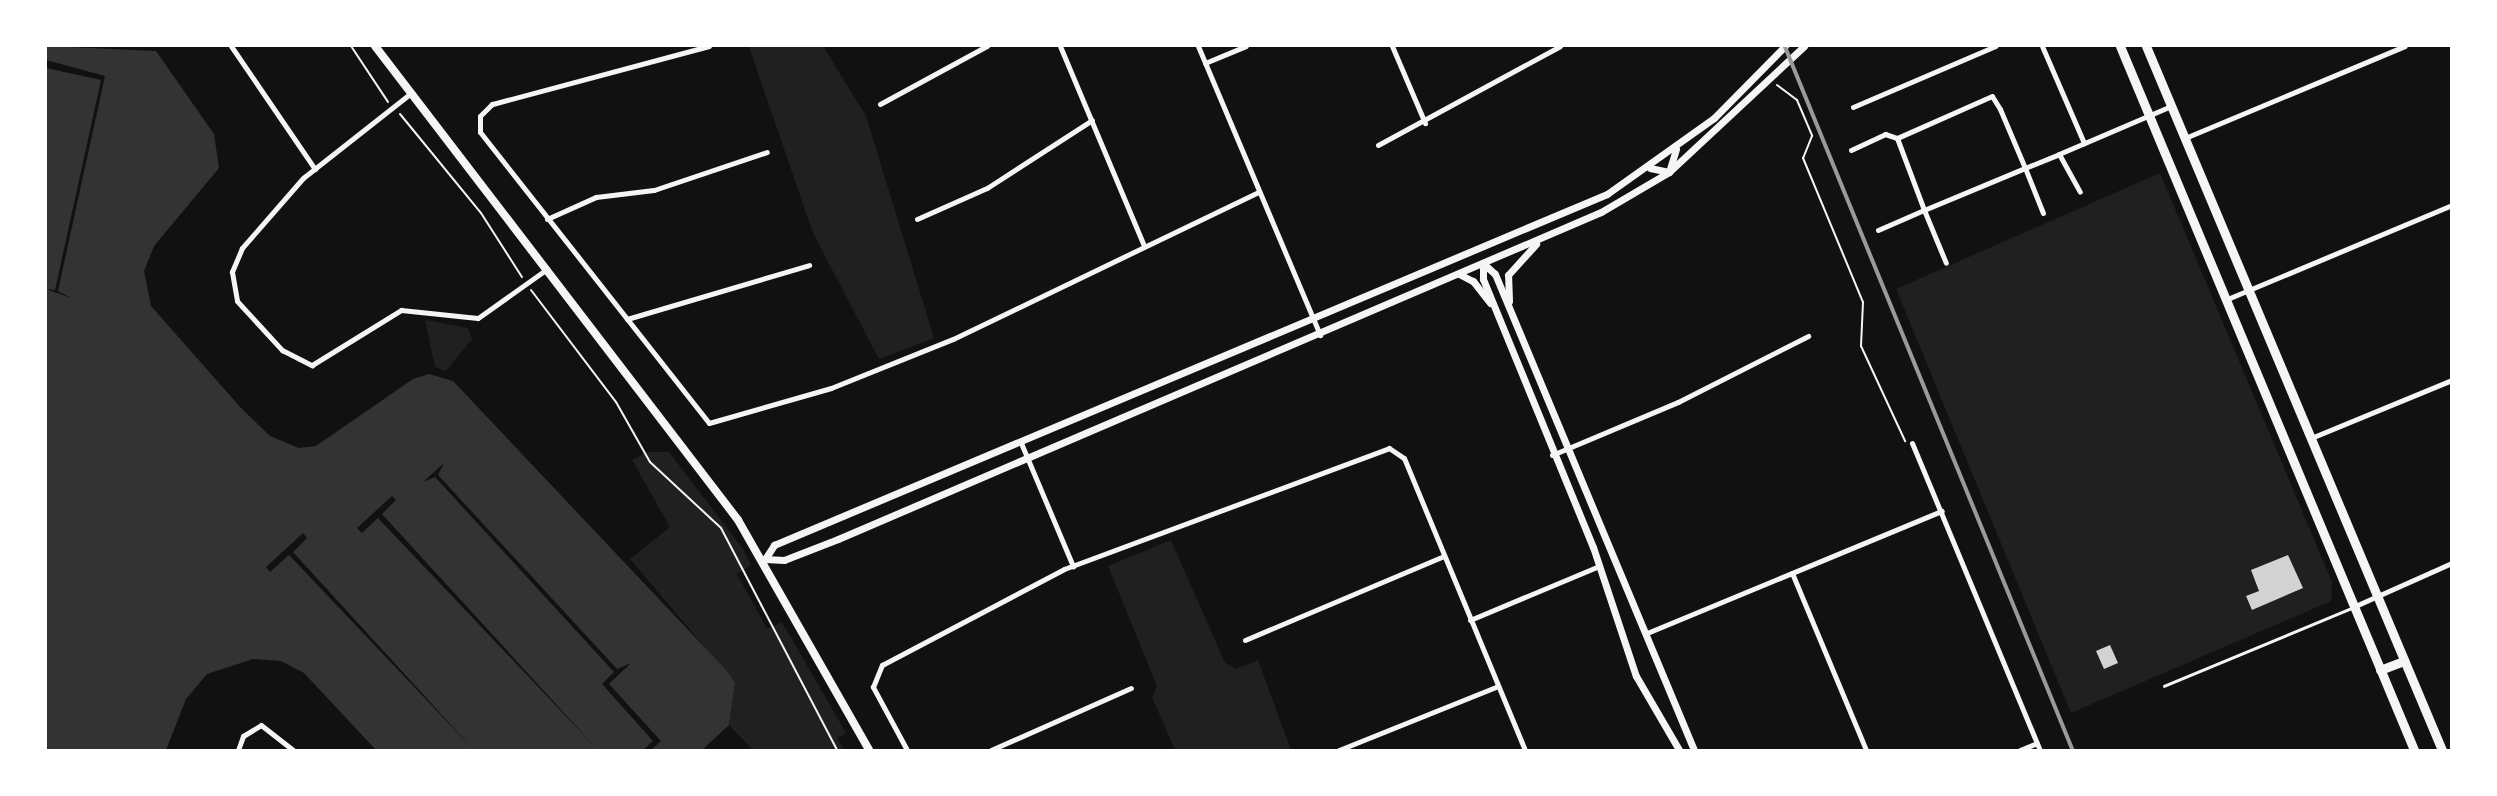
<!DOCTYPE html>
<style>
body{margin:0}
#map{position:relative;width:2497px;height:796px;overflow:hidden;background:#111;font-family:"Exo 2",sans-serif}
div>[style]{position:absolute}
.green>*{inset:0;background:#202020}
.water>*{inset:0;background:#333}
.pier>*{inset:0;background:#111}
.building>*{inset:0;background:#d3d3d3}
.path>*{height:2px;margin:-1px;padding:0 1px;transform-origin:1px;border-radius:1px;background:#f5f5f5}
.service>*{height:2.5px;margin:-1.25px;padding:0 1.25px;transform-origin:1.25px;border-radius:1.25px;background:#f5f5f5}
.minor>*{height:5px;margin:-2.5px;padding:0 2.5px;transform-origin:2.5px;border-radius:2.5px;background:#f5f5f5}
.tertiary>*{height:7px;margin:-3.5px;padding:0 3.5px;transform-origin:3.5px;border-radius:3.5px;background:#f5f5f5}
.secondary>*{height:8px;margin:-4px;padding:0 4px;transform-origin:4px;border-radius:4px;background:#f5f5f5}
.trunk>*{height:9px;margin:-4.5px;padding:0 4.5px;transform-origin:4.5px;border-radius:4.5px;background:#f5f5f5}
.rail>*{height:3.5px;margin:-1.75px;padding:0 1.75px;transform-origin:1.75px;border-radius:1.75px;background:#9a9a9a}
span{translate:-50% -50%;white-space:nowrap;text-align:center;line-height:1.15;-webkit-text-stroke:5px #fff;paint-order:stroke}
.frame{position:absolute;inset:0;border:47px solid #fff;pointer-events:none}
</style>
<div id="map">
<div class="green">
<div style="clip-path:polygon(823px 46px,866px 116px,934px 338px,879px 359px,813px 233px,749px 47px)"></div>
<div style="clip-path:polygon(2160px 173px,2332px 582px,2331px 601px,2071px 713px,1896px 289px)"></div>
<div style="clip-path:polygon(425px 320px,468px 328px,472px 339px,446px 371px,435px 367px)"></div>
<div style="clip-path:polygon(647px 452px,669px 452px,743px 549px,751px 565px,737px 574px,767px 629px,782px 622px,846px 733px,837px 738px,844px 750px,753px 750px,729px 725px,735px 683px,630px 559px,670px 527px,632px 460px)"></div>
<div style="clip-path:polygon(1171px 540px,1225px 663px,1236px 669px,1258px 660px,1291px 750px,1175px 750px,1152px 697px,1157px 686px,1108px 566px)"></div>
</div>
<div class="water">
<div style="clip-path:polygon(46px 46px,156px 51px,214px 134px,219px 168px,154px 246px,144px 271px,151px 306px,241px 408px,270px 436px,299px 448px,316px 446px,413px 379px,429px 374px,453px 381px,726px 670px,735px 683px,729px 725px,702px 750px,376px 750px,304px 673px,281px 661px,253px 659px,207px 674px,186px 699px,166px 750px,46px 750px)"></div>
</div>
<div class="pier">
<div style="clip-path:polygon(46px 60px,105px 76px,58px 291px,71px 298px,46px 289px,55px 290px,101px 80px,46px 68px)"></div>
<div style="clip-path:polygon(444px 463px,438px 475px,617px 669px,631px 663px,609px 684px,661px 741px,651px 750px,643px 750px,653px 741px,602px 684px,614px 672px,435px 477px,423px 482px)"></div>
<div style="clip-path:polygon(392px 496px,396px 500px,382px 514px,598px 750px,378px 518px,362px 533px,357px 528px)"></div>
<div style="clip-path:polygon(303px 533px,307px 538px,293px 552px,474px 750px,289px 555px,270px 572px,266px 567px)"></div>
</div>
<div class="building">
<div style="clip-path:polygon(2288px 555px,2303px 588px,2252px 610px,2246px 596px,2259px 591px,2251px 570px)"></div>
<div style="clip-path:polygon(2110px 645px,2118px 663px,2104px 669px,2096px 651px)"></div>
</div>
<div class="path">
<div style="left:351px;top:46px;width:67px;rotate:56.5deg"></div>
<div style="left:1777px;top:85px;width:25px;rotate:37deg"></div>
<div style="left:1797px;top:100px;width:39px;rotate:67deg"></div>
<div style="left:1812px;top:136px;width:24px;rotate:112deg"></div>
<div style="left:1803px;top:158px;width:156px;rotate:67.4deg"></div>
<div style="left:1863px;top:302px;width:44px;rotate:92.6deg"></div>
<div style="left:1861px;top:346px;width:105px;rotate:65.1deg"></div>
<div style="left:400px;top:114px;width:128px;rotate:50.7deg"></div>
<div style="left:481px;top:213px;width:76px;rotate:57.4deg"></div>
<div style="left:531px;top:290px;width:141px;rotate:52.8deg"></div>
<div style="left:616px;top:402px;width:69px;rotate:60.5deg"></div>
<div style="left:650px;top:462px;width:97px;rotate:42.9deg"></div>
<div style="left:721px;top:528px;width:250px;rotate:62.4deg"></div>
</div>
<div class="service">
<div style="left:2164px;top:686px;width:203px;rotate:-22.6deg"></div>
</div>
<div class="minor">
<div style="left:231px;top:46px;width:149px;rotate:55.7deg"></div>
<div style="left:709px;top:46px;width:225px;rotate:165deg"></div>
<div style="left:492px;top:104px;width:17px;rotate:135deg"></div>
<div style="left:480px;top:116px;width:16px;rotate:90deg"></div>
<div style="left:480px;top:132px;width:370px;rotate:51.8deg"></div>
<div style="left:709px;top:423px;width:127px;rotate:-16deg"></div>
<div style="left:831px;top:388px;width:131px;rotate:-21.9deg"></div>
<div style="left:953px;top:339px;width:339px;rotate:-25.7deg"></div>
<div style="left:1060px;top:46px;width:217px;rotate:67.2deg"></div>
<div style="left:1198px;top:46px;width:314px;rotate:67.1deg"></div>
<div style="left:1392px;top:46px;width:84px;rotate:66.8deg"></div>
<div style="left:2042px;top:46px;width:106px;rotate:66.6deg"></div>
<div style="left:1205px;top:63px;width:44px;rotate:-22.5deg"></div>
<div style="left:411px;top:93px;width:137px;rotate:141.8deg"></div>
<div style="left:303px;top:178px;width:93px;rotate:131.1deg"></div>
<div style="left:242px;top:248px;width:26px;rotate:113deg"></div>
<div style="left:232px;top:272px;width:29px;rotate:80deg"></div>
<div style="left:237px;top:301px;width:67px;rotate:47.4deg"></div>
<div style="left:282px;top:350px;width:34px;rotate:27deg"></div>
<div style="left:312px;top:365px;width:105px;rotate:-31.7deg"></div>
<div style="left:401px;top:310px;width:77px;rotate:5.9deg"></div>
<div style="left:478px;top:318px;width:85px;rotate:-35.4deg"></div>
<div style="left:880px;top:104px;width:122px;rotate:-28.5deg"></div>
<div style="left:1853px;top:107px;width:155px;rotate:-23.2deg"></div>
<div style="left:2185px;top:138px;width:238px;rotate:-22.7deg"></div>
<div style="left:1378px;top:145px;width:207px;rotate:-28.5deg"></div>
<div style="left:1851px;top:150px;width:38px;rotate:-25deg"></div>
<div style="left:1885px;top:134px;width:13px;rotate:18deg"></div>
<div style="left:2059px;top:154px;width:43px;rotate:61.1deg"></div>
<div style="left:2043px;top:213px;width:48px;rotate:-111.8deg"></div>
<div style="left:2025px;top:168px;width:64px;rotate:-113deg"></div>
<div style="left:2000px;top:109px;width:15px;rotate:-122deg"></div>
<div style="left:1992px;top:96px;width:104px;rotate:156.1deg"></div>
<div style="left:1897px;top:138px;width:77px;rotate:69.4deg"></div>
<div style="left:1924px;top:210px;width:109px;rotate:-22.6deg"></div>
<div style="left:2025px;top:168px;width:37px;rotate:-22deg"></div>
<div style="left:2059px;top:154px;width:122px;rotate:-23.2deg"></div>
<div style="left:547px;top:219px;width:54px;rotate:-24.2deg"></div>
<div style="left:596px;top:197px;width:58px;rotate:-6.9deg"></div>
<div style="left:654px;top:190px;width:119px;rotate:-18.6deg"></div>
<div style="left:917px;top:219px;width:77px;rotate:-23.9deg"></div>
<div style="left:987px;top:188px;width:125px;rotate:-32.9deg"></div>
<div style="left:1878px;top:230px;width:50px;rotate:-23.5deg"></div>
<div style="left:1924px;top:210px;width:57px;rotate:67.5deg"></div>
<div style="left:2225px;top:300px;width:246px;rotate:-22.7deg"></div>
<div style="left:627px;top:319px;width:190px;rotate:-16.5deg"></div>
<div style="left:2311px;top:438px;width:152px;rotate:-22.4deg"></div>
<div style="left:1021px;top:443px;width:134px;rotate:67.1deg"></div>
<div style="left:1912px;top:443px;width:333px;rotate:67.4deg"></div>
<div style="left:1552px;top:455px;width:137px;rotate:-22.8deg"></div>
<div style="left:1678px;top:402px;width:146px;rotate:-26.9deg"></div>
<div style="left:1792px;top:573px;width:192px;rotate:67.3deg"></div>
<div style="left:2353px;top:607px;width:108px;rotate:-24deg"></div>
<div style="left:1470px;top:620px;width:140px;rotate:-22.7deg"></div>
<div style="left:1647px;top:633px;width:319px;rotate:-22.5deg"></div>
<div style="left:1245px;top:640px;width:216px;rotate:-22.9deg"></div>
<div style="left:238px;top:750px;width:15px;rotate:-70deg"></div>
<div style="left:243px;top:736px;width:21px;rotate:-31deg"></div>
<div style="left:261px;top:725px;width:41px;rotate:38deg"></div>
<div style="left:907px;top:750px;width:72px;rotate:-118.4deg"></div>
<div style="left:873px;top:687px;width:24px;rotate:-68deg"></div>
<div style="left:882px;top:665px;width:206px;rotate:-27.8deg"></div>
<div style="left:1064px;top:569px;width:347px;rotate:-20.4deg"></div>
<div style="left:1389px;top:448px;width:18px;rotate:34deg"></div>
<div style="left:1404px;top:458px;width:316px;rotate:67.5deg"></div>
<div style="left:991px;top:750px;width:153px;rotate:-23.9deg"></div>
<div style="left:1339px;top:750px;width:171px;rotate:-21.9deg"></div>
<div style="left:2020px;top:750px;width:18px;rotate:-22deg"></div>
</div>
<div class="tertiary">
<div style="left:1650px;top:168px;width:19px;rotate:12deg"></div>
<div style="left:1669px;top:172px;width:24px;rotate:-73deg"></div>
<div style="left:1483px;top:263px;width:16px;rotate:43deg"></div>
<div style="left:1495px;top:274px;width:516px;rotate:67.31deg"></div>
<div style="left:1483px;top:263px;width:16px;rotate:90deg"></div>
<div style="left:1483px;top:279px;width:290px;rotate:67.7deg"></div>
<div style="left:1593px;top:547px;width:136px;rotate:71.6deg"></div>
<div style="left:1636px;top:676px;width:86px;rotate:59.8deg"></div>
<div style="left:1459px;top:274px;width:16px;rotate:27deg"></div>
<div style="left:1473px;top:281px;width:28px;rotate:52deg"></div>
<div style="left:1509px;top:301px;width:26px;rotate:-92deg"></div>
<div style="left:1508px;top:275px;width:42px;rotate:-47.9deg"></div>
<div style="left:765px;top:559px;width:19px;rotate:3deg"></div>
<div style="left:784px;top:560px;width:58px;rotate:-21.3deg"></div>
<div style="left:838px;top:539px;width:830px;rotate:-23.2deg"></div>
<div style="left:1601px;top:212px;width:79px;rotate:-30.5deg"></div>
<div style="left:1669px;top:172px;width:185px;rotate:-43deg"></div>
<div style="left:765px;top:559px;width:17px;rotate:-57deg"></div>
<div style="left:774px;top:545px;width:904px;rotate:-22.85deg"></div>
<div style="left:1607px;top:194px;width:131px;rotate:-35.4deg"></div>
<div style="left:1714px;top:118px;width:101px;rotate:-45.4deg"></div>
</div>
<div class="secondary">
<div style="left:375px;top:46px;width:597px;rotate:52.55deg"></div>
<div style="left:738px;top:520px;width:265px;rotate:60.3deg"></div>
</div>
<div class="trunk">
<div style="left:2120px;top:46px;width:763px;rotate:67.33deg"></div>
<div style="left:2146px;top:46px;width:764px;rotate:67.2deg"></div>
<div style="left:2380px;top:670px;width:26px;rotate:-21deg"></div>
</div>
<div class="rail">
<div style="left:1785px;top:46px;width:761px;rotate:67.75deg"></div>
</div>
<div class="frame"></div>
</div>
